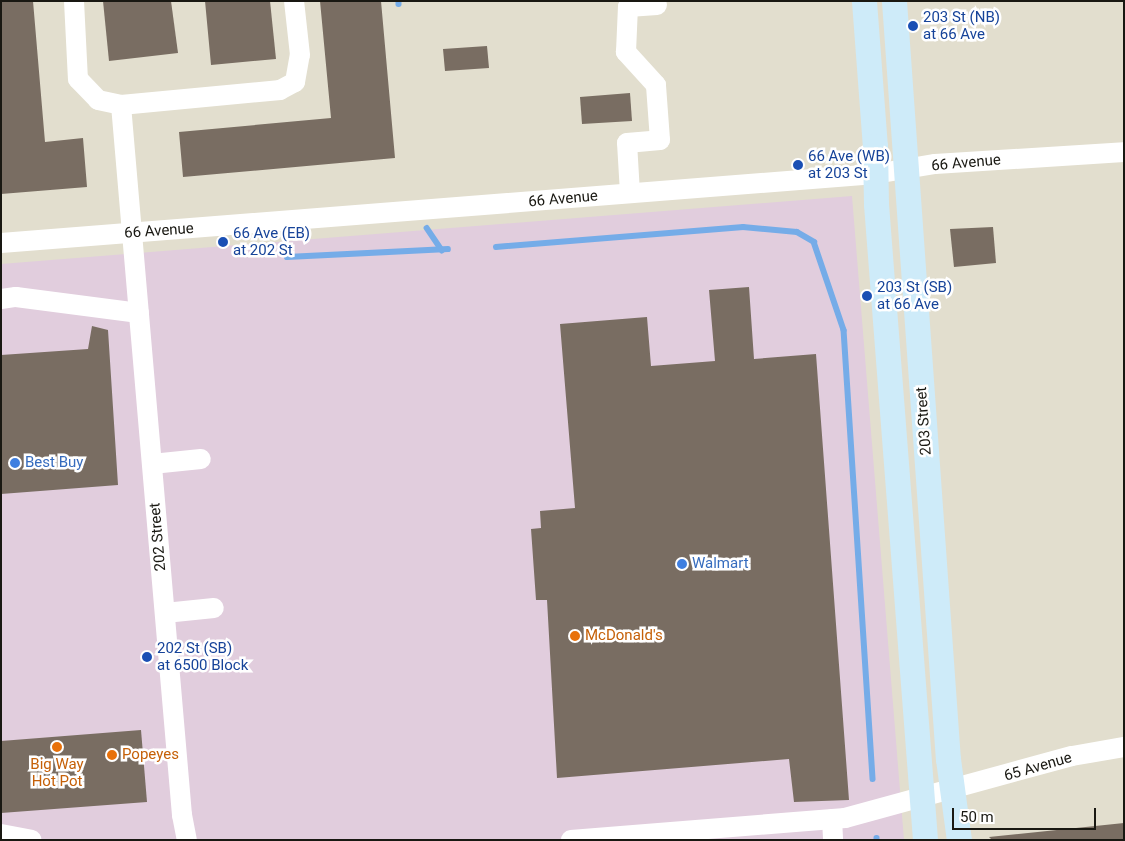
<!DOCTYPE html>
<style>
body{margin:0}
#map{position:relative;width:1125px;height:841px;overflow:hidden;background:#e2dece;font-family:Roboto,sans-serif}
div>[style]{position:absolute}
.commercial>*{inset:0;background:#e1cddd}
.stream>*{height:5.5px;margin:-2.75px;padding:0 2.75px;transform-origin:2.75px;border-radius:2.75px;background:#75ace8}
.building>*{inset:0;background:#796d62}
.minor>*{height:20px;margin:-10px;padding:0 10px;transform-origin:10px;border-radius:10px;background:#fff}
.major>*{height:25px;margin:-12.5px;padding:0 12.5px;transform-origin:12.5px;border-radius:12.5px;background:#ceebf9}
.dots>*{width:14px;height:14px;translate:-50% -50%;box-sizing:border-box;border:2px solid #fff;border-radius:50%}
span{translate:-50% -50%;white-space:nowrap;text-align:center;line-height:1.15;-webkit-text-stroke:5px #fff;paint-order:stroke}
.transit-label{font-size:15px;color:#164399}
.left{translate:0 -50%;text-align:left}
.street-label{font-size:15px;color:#191812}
.shop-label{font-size:15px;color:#366cbe}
.food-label{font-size:15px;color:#c56008}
.frame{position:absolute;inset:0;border:2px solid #191812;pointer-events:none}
.scale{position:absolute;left:952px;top:808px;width:144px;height:22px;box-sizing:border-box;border:2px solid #191812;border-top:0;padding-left:6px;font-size:15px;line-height:18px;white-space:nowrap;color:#191812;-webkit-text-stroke:4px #fff;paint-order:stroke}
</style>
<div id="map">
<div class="commercial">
<div style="clip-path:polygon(852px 196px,904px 840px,1px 840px,1px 264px)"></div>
</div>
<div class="stream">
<div style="left:399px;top:1px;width:3px;rotate:90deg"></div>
<div style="left:427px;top:228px;width:27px;rotate:56deg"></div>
<div style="left:496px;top:247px;width:248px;rotate:-4.6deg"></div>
<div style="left:743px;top:227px;width:54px;rotate:5.3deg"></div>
<div style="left:797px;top:232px;width:20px;rotate:30deg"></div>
<div style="left:814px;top:242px;width:93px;rotate:71.2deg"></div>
<div style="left:844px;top:330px;width:450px;rotate:86.3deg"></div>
<div style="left:287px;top:257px;width:161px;rotate:-2.8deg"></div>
<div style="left:877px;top:838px;width:2px;rotate:90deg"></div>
</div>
<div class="building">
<div style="clip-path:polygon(1px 1px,33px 1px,45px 142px,83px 138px,87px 187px,1px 194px)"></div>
<div style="clip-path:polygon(103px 1px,171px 1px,178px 53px,109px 61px)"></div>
<div style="clip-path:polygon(205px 1px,270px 1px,276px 59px,211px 65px)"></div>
<div style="clip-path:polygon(320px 1px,381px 1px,395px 158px,183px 177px,179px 132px,331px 118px)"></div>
<div style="clip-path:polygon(487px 46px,489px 68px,445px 71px,443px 49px)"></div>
<div style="clip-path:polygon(630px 93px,632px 121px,582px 124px,580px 97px)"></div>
<div style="clip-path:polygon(993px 227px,996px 263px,954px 267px,950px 229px)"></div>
<div style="clip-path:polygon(749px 287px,754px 359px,816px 354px,849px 800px,794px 802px,789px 759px,557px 778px,547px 600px,536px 600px,531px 529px,541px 528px,540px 511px,575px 508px,560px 324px,647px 317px,651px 366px,715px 361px,709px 290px)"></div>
<div style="clip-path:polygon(92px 326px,108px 330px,118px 485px,1px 494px,1px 355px,88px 349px)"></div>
<div style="clip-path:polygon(141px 730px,147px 802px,1px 813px,1px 741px)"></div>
<div style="clip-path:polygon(1124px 823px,1124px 840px,992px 840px,989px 837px)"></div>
</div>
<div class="minor">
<div style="left:74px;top:1px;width:78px;rotate:87.1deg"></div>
<div style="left:78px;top:79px;width:29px;rotate:46deg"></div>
<div style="left:98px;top:100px;width:24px;rotate:12deg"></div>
<div style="left:121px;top:105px;width:713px;rotate:85.09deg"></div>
<div style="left:182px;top:815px;width:25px;rotate:79deg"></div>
<div style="left:121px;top:105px;width:160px;rotate:-5.4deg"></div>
<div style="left:280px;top:90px;width:17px;rotate:-28deg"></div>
<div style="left:295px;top:82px;width:27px;rotate:-80deg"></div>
<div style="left:300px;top:55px;width:54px;rotate:-96.3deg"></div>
<div style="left:630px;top:193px;width:50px;rotate:-93.4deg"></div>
<div style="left:627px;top:143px;width:33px;rotate:-5deg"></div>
<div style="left:660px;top:140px;width:55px;rotate:-94.2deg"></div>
<div style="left:656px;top:85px;width:45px;rotate:-132.3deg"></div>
<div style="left:626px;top:52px;width:45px;rotate:-87.5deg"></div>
<div style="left:628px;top:7px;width:29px;rotate:-4deg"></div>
<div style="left:1px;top:243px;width:877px;rotate:-4.51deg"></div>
<div style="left:875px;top:174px;width:61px;rotate:-9.5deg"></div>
<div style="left:935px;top:164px;width:189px;rotate:-3.6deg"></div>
<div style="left:1px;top:299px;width:15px;rotate:-8deg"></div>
<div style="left:16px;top:297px;width:124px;rotate:7.4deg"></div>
<div style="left:152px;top:464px;width:49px;rotate:-5.8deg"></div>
<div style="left:165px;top:613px;width:49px;rotate:-5.8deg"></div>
<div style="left:832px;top:819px;width:21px;rotate:87deg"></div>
<div style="left:1px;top:834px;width:31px;rotate:11deg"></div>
<div style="left:571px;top:840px;width:275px;rotate:-4.6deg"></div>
<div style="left:845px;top:818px;width:235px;rotate:-15.3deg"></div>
<div style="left:1072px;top:756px;width:53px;rotate:-9.8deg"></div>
</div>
<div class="major">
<div style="left:864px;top:1px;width:145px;rotate:85.7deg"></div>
<div style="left:875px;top:146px;width:58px;rotate:89deg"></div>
<div style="left:876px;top:204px;width:638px;rotate:85.59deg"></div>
<div style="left:894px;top:1px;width:760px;rotate:85.93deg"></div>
<div style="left:948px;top:759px;width:82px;rotate:82.3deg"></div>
</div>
<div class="dots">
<div style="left:913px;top:26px;background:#1a4fb4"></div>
<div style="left:798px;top:165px;background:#1a4fb4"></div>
<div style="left:223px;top:242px;background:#1a4fb4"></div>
<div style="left:867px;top:296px;background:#1a4fb4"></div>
<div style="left:15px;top:463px;background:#3f7fe0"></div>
<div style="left:682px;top:564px;background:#3f7fe0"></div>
<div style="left:575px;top:636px;background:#e8710a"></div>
<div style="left:147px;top:657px;background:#1a4fb4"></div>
<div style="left:57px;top:747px;background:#e8710a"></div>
<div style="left:112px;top:755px;background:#e8710a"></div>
</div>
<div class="transit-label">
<span class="left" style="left:923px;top:26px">203 St (NB)<br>at 66 Ave</span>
<span class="left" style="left:808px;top:165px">66 Ave (WB)<br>at 203 St</span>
<span class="left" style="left:233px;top:242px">66 Ave (EB)<br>at 202 St</span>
<span class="left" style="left:877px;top:296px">203 St (SB)<br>at 66 Ave</span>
<span class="left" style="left:157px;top:657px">202 St (SB)<br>at 6500 Block</span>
</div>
<div class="street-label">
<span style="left:966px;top:163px;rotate:-5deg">66 Avenue</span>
<span style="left:563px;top:199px;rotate:-5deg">66 Avenue</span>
<span style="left:159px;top:231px;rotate:-4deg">66 Avenue</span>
<span style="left:924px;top:421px;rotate:-94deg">203 Street</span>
<span style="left:158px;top:537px;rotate:-95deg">202 Street</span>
<span style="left:1038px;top:767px;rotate:-16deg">65 Avenue</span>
</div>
<div class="shop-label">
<span class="left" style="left:25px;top:463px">Best Buy</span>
<span class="left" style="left:692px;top:564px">Walmart</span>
</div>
<div class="food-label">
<span class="left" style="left:585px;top:636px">McDonald's</span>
<span class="left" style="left:122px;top:755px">Popeyes</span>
<span style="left:57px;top:773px">Big Way<br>Hot Pot</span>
</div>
<div class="frame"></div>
<div class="scale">50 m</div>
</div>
